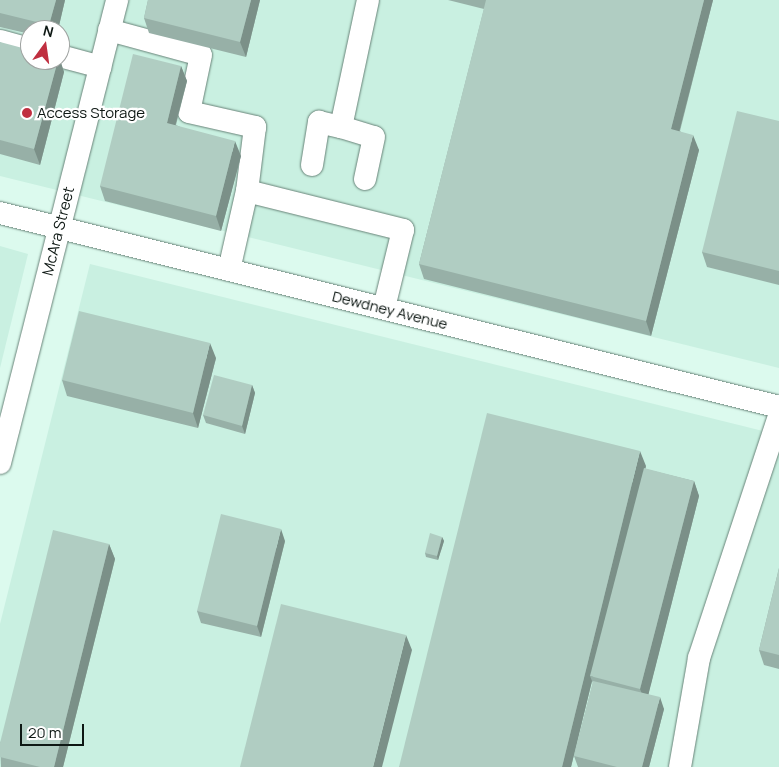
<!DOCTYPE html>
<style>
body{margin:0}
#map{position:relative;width:779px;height:767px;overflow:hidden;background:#dcfaee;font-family:Manrope,sans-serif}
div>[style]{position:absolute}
.built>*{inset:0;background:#c9f0e1}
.roads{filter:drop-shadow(0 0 1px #688378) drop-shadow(0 0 1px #688378)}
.minor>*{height:22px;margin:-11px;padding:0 11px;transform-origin:11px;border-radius:11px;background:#fff}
.wall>*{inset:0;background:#97b0a7}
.shaded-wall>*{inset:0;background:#7b9088}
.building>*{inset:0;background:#b0cdc2}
.dots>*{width:14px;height:14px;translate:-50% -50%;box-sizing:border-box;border:2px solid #fff;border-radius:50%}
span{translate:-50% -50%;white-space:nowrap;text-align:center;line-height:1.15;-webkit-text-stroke:4.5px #fff;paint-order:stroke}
.poi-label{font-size:15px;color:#0e1814}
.left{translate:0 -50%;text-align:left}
.street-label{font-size:15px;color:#0e1814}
.north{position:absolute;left:20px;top:20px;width:50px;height:50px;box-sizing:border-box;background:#fff;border:1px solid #9fa3a1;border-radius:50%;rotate:14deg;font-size:14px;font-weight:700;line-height:20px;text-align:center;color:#0e1814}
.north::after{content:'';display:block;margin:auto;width:18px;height:22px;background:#c02f40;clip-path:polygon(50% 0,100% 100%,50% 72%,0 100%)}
.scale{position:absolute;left:20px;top:724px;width:64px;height:22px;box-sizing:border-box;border:2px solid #0e1814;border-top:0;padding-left:6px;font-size:15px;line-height:18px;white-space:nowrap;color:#0e1814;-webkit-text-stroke:4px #fff;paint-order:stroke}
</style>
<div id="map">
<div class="built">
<div style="clip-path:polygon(evenodd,0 0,779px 0,779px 368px,0 176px,0 0,30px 30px,60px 30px,60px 60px,30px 60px,30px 30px)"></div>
<div style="clip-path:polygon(0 246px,28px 254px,0 368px)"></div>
<div style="clip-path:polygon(90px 264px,779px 435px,779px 767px,0 767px,0 624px)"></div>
</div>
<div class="roads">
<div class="minor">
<div style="left:109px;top:30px;width:95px;rotate:15.2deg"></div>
<div style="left:201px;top:55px;width:58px;rotate:101.9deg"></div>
<div style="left:189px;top:112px;width:68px;rotate:12.8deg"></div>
<div style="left:255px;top:127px;width:64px;rotate:97.1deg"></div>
<div style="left:0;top:41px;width:31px;rotate:15deg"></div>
<div style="left:60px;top:56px;width:42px;rotate:15deg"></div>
<div style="left:341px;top:127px;width:130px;rotate:-78deg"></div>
<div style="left:312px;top:165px;width:44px;rotate:-80.8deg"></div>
<div style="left:319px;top:122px;width:23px;rotate:13deg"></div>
<div style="left:341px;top:127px;width:34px;rotate:17deg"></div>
<div style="left:374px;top:137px;width:43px;rotate:102.1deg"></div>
<div style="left:0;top:213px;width:803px;rotate:13.98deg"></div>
<div style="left:229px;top:270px;width:81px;rotate:-77.2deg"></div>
<div style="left:247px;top:191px;width:161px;rotate:14deg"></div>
<div style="left:403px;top:230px;width:80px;rotate:103.7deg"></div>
<div style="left:0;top:463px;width:478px;rotate:-75.8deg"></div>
<div style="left:680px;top:767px;width:111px;rotate:-80.1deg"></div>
<div style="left:699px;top:658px;width:255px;rotate:-71.7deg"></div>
</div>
</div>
<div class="wall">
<div style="clip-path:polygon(0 0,65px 0,58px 30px,30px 30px,30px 34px,0 27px)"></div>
<div style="clip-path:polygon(148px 0,260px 0,246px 57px,149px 33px,144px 18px)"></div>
<div style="clip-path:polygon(448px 0,713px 0,680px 131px,699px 150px,651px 336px,424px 279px,419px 264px,484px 9px)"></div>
<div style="clip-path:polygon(0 42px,30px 60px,60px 60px,64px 72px,40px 165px,0 154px)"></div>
<div style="clip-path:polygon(181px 66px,187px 81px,176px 125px,241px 156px,221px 231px,105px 201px,100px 186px)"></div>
<div style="clip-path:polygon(779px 121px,779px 285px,707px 267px,702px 252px)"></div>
<div style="clip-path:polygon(216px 358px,198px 428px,67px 396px,62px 380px)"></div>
<div style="clip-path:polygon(252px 385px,255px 393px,245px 434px,206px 423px,203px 415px)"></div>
<div style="clip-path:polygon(646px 466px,645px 469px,694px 481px,699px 496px,648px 695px,664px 709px,649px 767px,578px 767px,574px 756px,593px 683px,592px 681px,571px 767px,399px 767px)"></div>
<div style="clip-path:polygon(442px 537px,444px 541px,438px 560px,426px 557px,425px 553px)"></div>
<div style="clip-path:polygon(285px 541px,261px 637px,201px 623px,197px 611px)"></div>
<div style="clip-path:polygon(109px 544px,115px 559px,63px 767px,1px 767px,0 743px)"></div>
<div style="clip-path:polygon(779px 568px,779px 669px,764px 665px,759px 650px)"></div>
</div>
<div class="shaded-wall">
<div style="clip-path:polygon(56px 0,65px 0,58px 30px,51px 30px,49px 25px)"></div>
<div style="clip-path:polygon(251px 0,260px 0,246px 57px,240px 42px)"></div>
<div style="clip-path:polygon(704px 0,713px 0,676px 144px,671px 129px)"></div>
<div style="clip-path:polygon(58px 60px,60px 60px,64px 72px,40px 165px,34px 149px)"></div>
<div style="clip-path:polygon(181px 66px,187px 81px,172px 138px,167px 123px)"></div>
<div style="clip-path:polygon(693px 135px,699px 150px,651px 336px,646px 321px)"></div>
<div style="clip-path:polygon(235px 141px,241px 156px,221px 231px,216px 216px)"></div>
<div style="clip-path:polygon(210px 343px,216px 358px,198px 428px,193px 413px)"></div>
<div style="clip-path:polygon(252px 385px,255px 393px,245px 434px,242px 426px)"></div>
<div style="clip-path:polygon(640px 451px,646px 466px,593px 677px,590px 676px,592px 681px,571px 767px,562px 767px)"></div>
<div style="clip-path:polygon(694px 481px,699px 496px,646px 704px,640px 689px)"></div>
<div style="clip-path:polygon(281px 529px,285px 541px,261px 637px,257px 626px)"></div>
<div style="clip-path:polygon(442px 537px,444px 541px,438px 560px,437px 556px)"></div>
<div style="clip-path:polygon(109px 544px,115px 559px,63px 767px,54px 767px)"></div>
<div style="clip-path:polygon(406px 635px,412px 650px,382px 767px,373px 767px)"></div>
<div style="clip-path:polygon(660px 697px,664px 709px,649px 767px,642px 767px)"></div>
</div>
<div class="building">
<div style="clip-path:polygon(0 0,56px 0,49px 25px,0 13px)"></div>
<div style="clip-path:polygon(148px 0,251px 0,240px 42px,144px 18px)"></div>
<div style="clip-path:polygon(486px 0,704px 0,671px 129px,693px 135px,646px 321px,419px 264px)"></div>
<div style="clip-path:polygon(0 42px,30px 50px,30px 60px,58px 60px,34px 149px,0 140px)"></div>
<div style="clip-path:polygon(133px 54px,181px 66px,167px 123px,235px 141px,216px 216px,100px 186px)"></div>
<div style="clip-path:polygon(737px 111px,779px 121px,779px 271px,702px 252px)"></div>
<div style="clip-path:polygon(79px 311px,210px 343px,193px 413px,62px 380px)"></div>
<div style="clip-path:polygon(214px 375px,252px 385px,242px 426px,203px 415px)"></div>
<div style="clip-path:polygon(487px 413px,640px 451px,562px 767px,399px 767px)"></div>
<div style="clip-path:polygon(644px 468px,694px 481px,640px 689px,590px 676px)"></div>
<div style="clip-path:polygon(221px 514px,281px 529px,257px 626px,197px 611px)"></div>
<div style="clip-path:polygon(53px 530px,109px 544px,54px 767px,40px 767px,0 757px,0 743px)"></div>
<div style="clip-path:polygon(430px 533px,442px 537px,437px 556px,425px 553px)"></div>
<div style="clip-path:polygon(779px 568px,779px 655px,759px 650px)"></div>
<div style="clip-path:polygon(281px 604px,406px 635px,373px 767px,240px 767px)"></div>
<div style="clip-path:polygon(593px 681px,660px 697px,642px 767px,617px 767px,574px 756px)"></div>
</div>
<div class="dots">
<div style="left:27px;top:113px;background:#c02f40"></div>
</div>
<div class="poi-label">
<span class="left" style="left:37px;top:113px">Access Storage</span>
</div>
<div class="street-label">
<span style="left:58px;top:231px;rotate:-76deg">McAra Street</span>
<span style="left:390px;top:310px;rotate:14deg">Dewdney Avenue</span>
</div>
<div class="north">N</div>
<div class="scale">20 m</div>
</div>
